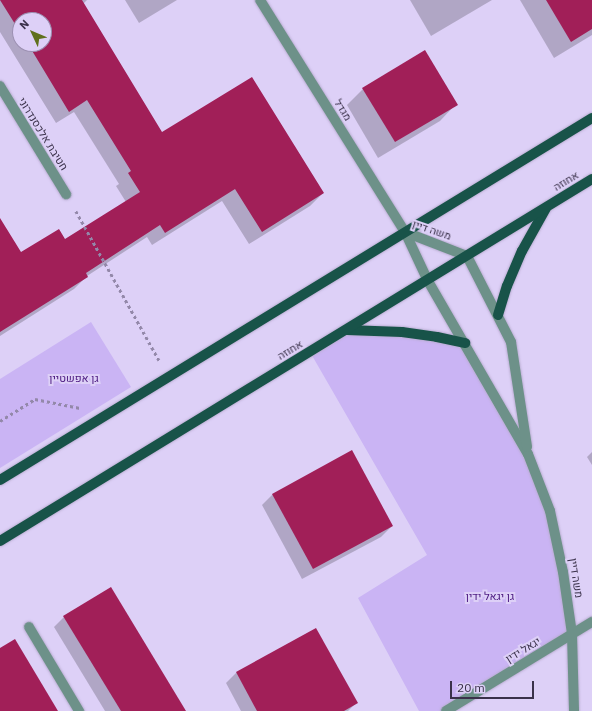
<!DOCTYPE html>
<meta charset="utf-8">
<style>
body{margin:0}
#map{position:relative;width:592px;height:711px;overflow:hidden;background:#ddd0f7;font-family:"IBM Plex Sans",Heebo,sans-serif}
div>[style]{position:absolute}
.green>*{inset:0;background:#cab4f4}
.shadow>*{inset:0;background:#0003}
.building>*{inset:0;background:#a11f58}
.path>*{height:2.5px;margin-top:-1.25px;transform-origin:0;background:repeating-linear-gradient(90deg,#9388a9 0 3px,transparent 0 6px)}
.roads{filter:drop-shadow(0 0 1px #b9add1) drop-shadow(0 0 1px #b9add1)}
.minor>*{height:10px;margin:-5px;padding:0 5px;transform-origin:5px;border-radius:5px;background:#6d9189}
.major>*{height:10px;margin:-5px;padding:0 5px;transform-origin:5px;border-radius:5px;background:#185349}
span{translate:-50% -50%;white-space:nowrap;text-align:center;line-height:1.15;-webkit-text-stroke:4px #ddd0f7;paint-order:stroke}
.street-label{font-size:11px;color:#3a314a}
.park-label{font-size:11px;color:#4a187f}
.north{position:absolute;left:12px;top:12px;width:40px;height:40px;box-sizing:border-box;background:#ddd0f7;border:1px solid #9c90b2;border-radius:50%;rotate:314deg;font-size:11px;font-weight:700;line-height:16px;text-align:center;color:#3a314a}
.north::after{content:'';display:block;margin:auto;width:14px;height:18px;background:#60701d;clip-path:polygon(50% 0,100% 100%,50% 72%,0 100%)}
.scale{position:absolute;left:450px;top:681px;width:84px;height:18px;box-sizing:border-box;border:2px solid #3a314a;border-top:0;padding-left:5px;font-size:12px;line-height:14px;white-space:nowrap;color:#3a314a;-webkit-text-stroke:3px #ddd0f7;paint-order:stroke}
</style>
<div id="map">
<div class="green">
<div style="clip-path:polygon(91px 322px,131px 387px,0 468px,0 379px)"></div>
<div style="clip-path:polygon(347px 330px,465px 343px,536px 473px,562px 564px,572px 634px,446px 711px,419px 711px,358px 598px,427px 555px,310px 352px)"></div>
</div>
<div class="shadow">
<div style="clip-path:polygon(evenodd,0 0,87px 0,83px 4px,162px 134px,323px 193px,310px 206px,249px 244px,222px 201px,152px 245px,147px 237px,87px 276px,74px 289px,0 336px,0 220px,21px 254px,64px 240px,126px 202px,116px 186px,119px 184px,74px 112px,56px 123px,0 32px,0 0,20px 20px,44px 20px,44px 44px,20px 44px,20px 20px)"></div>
<div style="clip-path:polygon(125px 0,177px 0,139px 23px)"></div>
<div style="clip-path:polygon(410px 0,492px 0,431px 36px)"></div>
<div style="clip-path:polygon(520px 0,592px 0,592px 35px,554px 58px)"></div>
<div style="clip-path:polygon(363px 89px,456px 104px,440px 121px,378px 158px,347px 105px)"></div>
<div style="clip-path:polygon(592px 452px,592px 465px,587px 457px)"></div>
<div style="clip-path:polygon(273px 494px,392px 526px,381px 537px,302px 579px,262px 505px)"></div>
<div style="clip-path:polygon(64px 617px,185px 711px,105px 711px,54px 627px)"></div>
<div style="clip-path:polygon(315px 629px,356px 703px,348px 711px,241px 711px,226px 683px,236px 673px)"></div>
</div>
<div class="building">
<div style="clip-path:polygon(0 0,82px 0,162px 132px,252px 77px,324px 193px,262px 232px,235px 189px,165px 233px,160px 225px,86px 273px,88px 277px,0 332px,0 218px,21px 252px,59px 229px,65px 239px,140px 192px,128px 173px,131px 171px,87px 100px,69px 112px,28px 44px,44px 44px,44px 20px,20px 20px,20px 32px)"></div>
<div style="clip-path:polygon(546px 0,592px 0,592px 29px,571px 42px)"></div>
<div style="clip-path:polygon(425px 50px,458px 105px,395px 142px,362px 88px)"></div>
<div style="clip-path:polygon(352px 450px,393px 526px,313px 569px,272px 494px)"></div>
<div style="clip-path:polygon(111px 587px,186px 711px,121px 711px,63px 616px)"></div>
<div style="clip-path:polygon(316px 628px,358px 703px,344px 711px,257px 711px,236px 672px)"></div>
<div style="clip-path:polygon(15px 639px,58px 711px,0 711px,0 648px)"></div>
</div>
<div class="path">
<div style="left:76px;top:211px;width:171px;rotate:60.9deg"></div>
<div style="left:0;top:421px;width:41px;rotate:-32.2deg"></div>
<div style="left:35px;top:399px;width:46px;rotate:11.3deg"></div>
</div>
<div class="roads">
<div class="minor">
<div style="left:260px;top:0;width:274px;rotate:58deg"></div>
<div style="left:405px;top:232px;width:54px;rotate:64.9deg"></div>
<div style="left:428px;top:281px;width:200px;rotate:60deg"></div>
<div style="left:528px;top:454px;width:61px;rotate:68.9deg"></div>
<div style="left:550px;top:511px;width:62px;rotate:78deg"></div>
<div style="left:563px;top:572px;width:63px;rotate:81.7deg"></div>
<div style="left:572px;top:634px;width:77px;rotate:88.5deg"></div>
<div style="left:0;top:86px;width:127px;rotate:58.6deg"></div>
<div style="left:405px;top:232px;width:66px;rotate:21.2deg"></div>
<div style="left:467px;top:256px;width:97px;rotate:62.9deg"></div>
<div style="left:511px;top:342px;width:106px;rotate:81.3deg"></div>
<div style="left:29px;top:627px;width:98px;rotate:59.2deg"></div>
<div style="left:446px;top:711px;width:171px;rotate:-31.4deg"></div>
</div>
<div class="major">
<div style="left:498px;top:315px;width:30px;rotate:-73deg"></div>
<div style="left:507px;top:286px;width:38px;rotate:-67deg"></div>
<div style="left:522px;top:251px;width:49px;rotate:-60.8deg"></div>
<div style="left:347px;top:330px;width:55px;rotate:2.1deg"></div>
<div style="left:402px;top:332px;width:35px;rotate:8deg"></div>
<div style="left:437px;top:337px;width:29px;rotate:12deg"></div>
<div style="left:0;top:480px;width:694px;rotate:-31.45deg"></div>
<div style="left:0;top:541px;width:694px;rotate:-31.45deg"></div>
</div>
</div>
<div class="street-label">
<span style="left:343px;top:110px;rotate:58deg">מגדל</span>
<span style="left:43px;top:134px;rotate:58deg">חטיבת אלכסנדרוני</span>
<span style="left:566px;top:181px;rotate:-31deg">אחוזה</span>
<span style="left:432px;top:230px;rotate:19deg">משה דיין</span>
<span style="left:290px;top:350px;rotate:-31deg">אחוזה</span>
<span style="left:576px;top:578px;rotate:81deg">משה דיין</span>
<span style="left:523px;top:650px;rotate:-31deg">יגאל ידין</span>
</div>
<div class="park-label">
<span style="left:74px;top:378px">גן אפשטיין</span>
<span style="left:490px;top:596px">גן יגאל ידין</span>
</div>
<div class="north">N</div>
<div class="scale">20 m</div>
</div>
